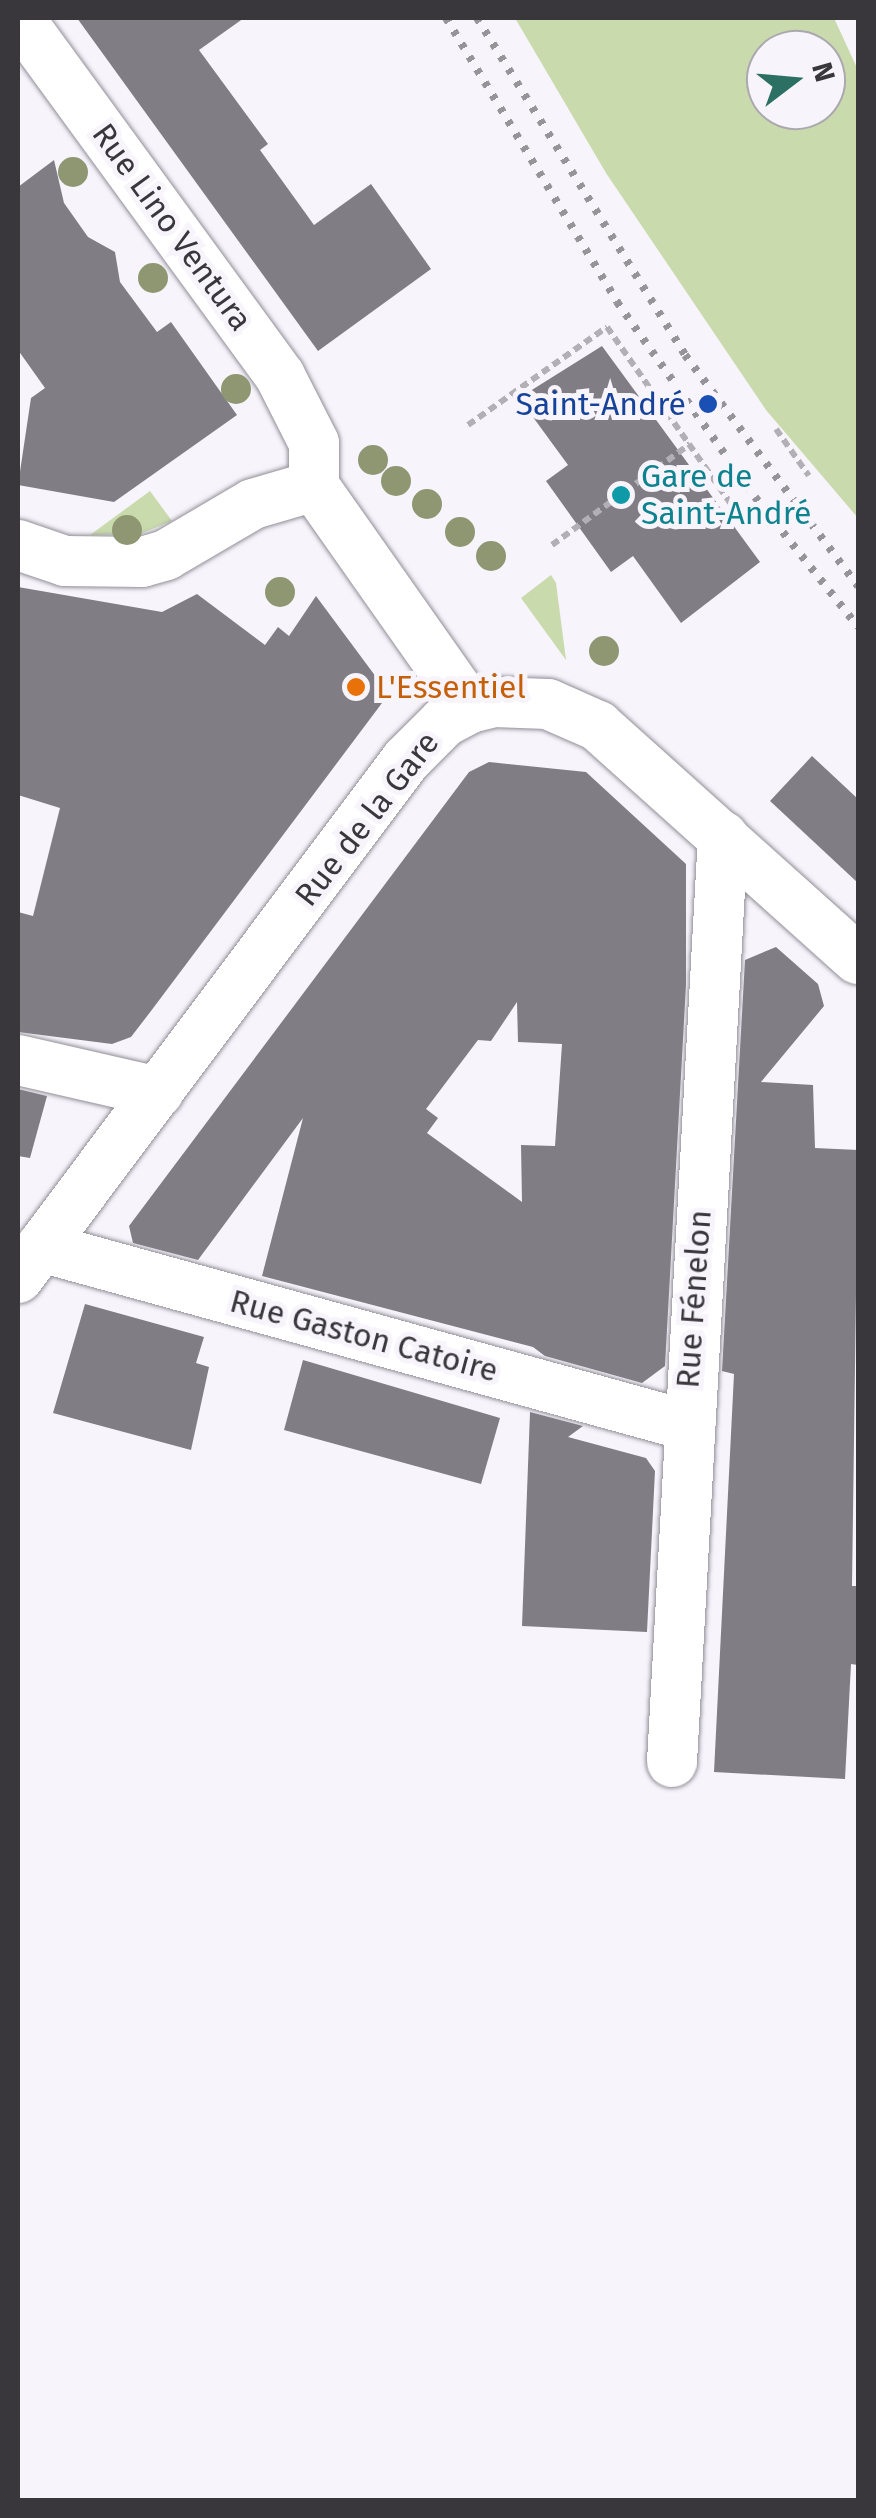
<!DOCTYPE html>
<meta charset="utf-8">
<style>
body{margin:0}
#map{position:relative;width:876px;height:2518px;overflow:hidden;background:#f7f4fc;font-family:"Fira Sans",sans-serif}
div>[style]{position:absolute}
.green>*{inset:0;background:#c9daad}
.building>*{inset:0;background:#807d84}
.path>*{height:6px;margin-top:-3px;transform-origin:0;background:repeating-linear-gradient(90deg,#b2afb6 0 8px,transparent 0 13px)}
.roads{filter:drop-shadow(0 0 2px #918e96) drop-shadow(0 0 2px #918e96)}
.street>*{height:50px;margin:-25px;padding:0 25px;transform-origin:25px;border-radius:25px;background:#fff}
.rail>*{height:8px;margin-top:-4px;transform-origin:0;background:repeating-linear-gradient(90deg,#969399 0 5px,transparent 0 15px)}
.trees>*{width:30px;height:30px;margin:-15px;border-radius:50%;background:#8e9771}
.dots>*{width:28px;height:28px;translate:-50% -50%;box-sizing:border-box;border:5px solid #f7f4fc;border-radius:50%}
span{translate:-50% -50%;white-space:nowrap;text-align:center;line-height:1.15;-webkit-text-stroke:10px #f7f4fc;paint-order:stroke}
.street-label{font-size:32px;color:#39373b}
.transit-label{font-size:32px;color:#164399}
.right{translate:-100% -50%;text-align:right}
.culture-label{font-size:32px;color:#0d838f}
.left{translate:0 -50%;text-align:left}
.food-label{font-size:32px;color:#c56008}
.frame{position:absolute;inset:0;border:20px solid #39373b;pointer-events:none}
.north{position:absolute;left:746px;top:30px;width:100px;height:100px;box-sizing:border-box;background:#f7f4fc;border:2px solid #aba8af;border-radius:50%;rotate:74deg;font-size:28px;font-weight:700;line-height:40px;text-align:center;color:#39373b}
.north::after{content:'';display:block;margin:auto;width:35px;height:45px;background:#2c7063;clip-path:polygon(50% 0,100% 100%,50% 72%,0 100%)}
</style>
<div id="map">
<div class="green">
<div style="clip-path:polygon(evenodd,515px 18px,834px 18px,858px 70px,858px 518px,766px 410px,606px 173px,515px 18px,766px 50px,826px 50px,826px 110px,766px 110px,766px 50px)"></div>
<div style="clip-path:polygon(150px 491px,172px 521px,140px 534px,90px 535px)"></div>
<div style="clip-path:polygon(551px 575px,556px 583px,566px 660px,521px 598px)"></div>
</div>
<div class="building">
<div style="clip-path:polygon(77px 18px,244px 18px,199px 50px,268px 144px,260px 150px,314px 225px,371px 184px,431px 269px,318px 351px)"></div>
<div style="clip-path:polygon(54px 160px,64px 203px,88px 237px,115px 252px,120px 282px,157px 332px,171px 322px,237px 415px,114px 502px,18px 485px,31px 398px,45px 388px,18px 350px,18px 187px)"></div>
<div style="clip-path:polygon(602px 346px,760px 562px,681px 623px,633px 556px,611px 572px,546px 481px,568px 465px,519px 398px)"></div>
<div style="clip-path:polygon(18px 587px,162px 612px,197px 594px,265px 645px,278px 627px,289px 636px,316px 596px,382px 685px,382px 703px,151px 1011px,131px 1037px,112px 1044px,18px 1032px,18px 912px,33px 916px,60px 808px,18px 795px)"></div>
<div style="clip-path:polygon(812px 756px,858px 799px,858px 883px,770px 801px)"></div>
<div style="clip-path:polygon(evenodd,489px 762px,586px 772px,686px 864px,686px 985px,665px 1366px,642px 1383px,545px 1356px,533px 1347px,262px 1276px,303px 1118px,198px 1260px,133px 1243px,129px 1226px,469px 772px,489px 762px,517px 1002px,518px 1042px,562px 1044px,555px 1146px,521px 1145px,522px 1202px,427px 1133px,438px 1118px,426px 1109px,478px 1040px,491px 1041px,517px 1002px)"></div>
<div style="clip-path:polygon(776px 947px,818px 984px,824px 1006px,761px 1082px,813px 1085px,815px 1148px,858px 1150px,852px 1586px,858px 1586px,858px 1665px,851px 1664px,845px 1779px,714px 1772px,734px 1374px,722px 1371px,745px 960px)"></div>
<div style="clip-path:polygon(18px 1089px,47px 1096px,30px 1158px,18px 1156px)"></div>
<div style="clip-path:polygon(85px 1304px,204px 1337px,196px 1363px,209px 1367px,191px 1450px,53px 1413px)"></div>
<div style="clip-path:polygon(303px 1360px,500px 1418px,481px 1484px,284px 1430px)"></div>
<div style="clip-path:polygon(530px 1412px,583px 1426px,568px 1437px,646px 1458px,655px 1471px,647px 1632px,522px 1626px)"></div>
</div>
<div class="path">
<div style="left:468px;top:425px;width:170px;rotate:-35.2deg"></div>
<div style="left:607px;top:327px;width:237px;rotate:55deg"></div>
<div style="left:776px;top:429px;width:57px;rotate:54.9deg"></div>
<div style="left:552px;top:545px;width:171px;rotate:-36.2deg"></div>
</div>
<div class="roads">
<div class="street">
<div style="left:19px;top:18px;width:443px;rotate:53.9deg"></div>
<div style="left:280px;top:376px;width:75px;rotate:63.1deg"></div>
<div style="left:314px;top:443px;width:43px;rotate:90deg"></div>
<div style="left:314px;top:486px;width:271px;rotate:54.9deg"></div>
<div style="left:18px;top:545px;width:50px;rotate:18.8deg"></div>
<div style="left:65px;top:561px;width:77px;rotate:0.7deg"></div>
<div style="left:142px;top:562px;width:25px;rotate:-16deg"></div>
<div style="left:166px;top:555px;width:101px;rotate:-30.4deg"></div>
<div style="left:253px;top:504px;width:64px;rotate:-16.4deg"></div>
<div style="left:18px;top:1060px;width:144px;rotate:12.9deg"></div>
<div style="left:41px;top:1247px;width:669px;rotate:15.43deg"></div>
<div style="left:18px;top:1278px;width:647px;rotate:-53.17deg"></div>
<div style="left:406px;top:760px;width:54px;rotate:-45deg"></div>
<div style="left:444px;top:722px;width:30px;rotate:-28deg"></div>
<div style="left:470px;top:708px;width:25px;rotate:-14deg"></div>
<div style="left:494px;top:702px;width:54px;rotate:2.1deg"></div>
<div style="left:548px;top:704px;width:55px;rotate:23.7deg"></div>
<div style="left:598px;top:726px;width:349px;rotate:41.9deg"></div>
<div style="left:672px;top:1762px;width:927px;rotate:-86.85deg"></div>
</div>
</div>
<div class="rail">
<div style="left:446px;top:18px;width:332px;rotate:58.9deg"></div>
<div style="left:617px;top:302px;width:239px;rotate:54.7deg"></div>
<div style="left:755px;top:497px;width:166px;rotate:51.6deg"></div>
<div style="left:477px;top:18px;width:396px;rotate:58.3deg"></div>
<div style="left:685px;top:355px;width:289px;rotate:53.2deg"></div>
</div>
<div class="trees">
<div style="left:73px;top:172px"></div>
<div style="left:153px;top:278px"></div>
<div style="left:236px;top:389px"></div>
<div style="left:373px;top:460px"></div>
<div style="left:396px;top:481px"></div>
<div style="left:427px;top:504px"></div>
<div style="left:127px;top:530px"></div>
<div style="left:460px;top:532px"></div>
<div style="left:491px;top:556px"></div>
<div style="left:280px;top:592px"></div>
<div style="left:604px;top:651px"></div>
</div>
<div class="dots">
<div style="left:708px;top:404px;background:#1a4fb4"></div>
<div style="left:621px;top:495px;background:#0f9aa8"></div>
<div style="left:356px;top:687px;background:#e8710a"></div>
</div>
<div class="street-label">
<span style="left:172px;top:227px;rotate:54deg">Rue Lino Ventura</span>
<span style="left:367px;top:819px;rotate:-52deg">Rue de la Gare</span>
<span style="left:694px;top:1299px;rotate:-86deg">Rue Fénelon</span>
<span style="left:364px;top:1336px;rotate:15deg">Rue Gaston Catoire</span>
</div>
<div class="transit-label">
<span class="right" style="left:686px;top:404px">Saint-André</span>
</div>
<div class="culture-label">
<span class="left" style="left:641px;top:495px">Gare de<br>Saint-André</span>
</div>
<div class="food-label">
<span class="left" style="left:376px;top:687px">L'Essentiel</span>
</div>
<div class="frame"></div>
<div class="north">N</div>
</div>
